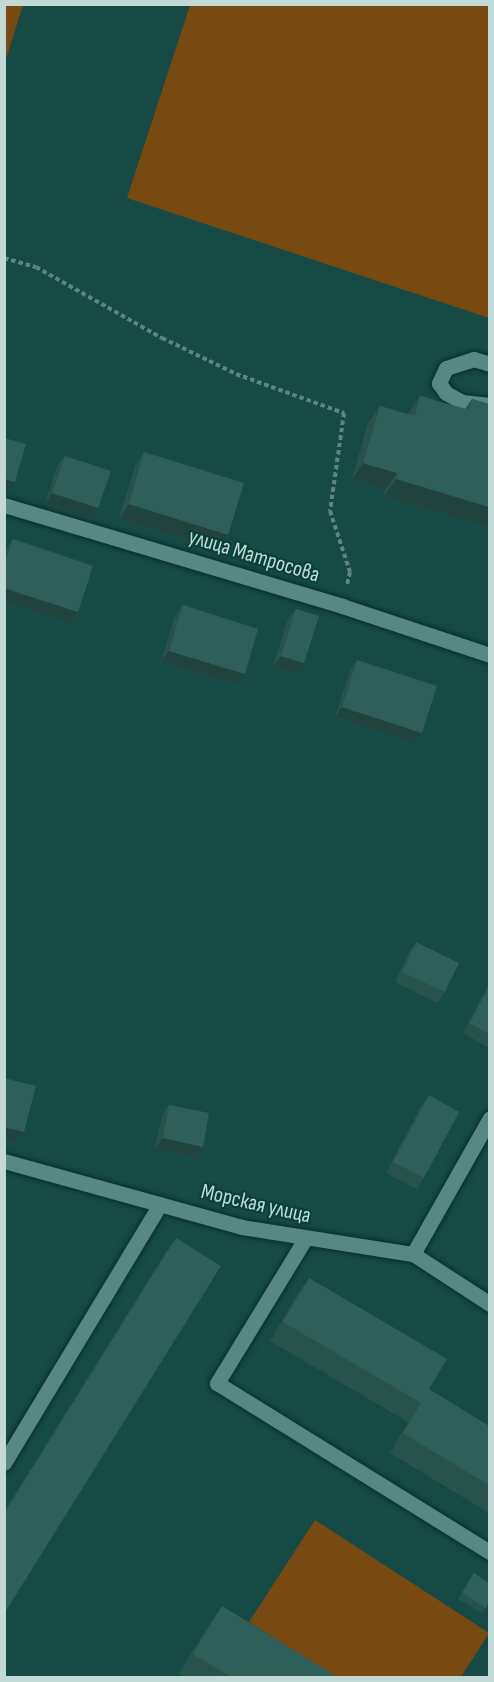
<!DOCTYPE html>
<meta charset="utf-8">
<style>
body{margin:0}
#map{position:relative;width:494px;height:1682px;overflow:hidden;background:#164a45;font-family:"Sofia Sans Condensed",sans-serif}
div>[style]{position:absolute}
.green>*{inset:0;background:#784911}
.path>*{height:4px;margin-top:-2px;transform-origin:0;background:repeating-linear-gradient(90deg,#5d8681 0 4.5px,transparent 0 7.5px)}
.roads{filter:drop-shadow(0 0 2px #062e2a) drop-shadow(0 0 2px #062e2a)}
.minor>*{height:15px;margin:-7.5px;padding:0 7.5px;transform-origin:7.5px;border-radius:7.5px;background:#578982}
.wall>*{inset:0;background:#28534d}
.shaded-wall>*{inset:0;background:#20433e}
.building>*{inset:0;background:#2e6059}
span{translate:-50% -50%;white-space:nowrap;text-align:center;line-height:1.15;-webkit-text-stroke:4.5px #08403a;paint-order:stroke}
.street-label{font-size:22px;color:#c1dad6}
.frame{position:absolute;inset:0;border:6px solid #c1dad6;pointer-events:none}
</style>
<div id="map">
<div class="green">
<div style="clip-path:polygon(5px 4px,23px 5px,5px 62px,4px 5px)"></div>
<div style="clip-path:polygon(484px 5px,490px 6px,489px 318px,127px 198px,190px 5px)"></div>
<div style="clip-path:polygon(315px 1520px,489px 1633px,461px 1677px,335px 1677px,249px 1622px)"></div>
</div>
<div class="path">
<div style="left:4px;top:258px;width:33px;rotate:16deg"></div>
<div style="left:36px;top:267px;width:145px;rotate:29.4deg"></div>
<div style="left:162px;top:338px;width:82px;rotate:25.9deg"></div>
<div style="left:236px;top:374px;width:115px;rotate:19.9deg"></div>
<div style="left:344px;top:413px;width:99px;rotate:98.1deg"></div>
<div style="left:330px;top:511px;width:64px;rotate:71.8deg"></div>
<div style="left:350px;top:572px;width:13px;rotate:103deg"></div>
</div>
<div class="roads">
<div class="minor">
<div style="left:490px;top:364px;width:17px;rotate:-163deg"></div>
<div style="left:474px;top:359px;width:29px;rotate:162deg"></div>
<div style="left:446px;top:368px;width:17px;rotate:115deg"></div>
<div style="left:439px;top:383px;width:12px;rotate:55deg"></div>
<div style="left:446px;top:393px;width:18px;rotate:29deg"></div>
<div style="left:462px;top:402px;width:28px;rotate:6deg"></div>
<div style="left:4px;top:505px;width:353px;rotate:16.6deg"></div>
<div style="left:342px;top:606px;width:156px;rotate:18.3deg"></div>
<div style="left:4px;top:1161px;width:247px;rotate:15.5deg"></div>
<div style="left:242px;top:1227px;width:173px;rotate:9deg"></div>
<div style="left:413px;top:1254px;width:92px;rotate:33deg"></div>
<div style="left:305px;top:1239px;width:169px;rotate:121.4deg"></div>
<div style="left:217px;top:1383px;width:321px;rotate:31.8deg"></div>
<div style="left:413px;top:1254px;width:156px;rotate:-60.5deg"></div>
<div style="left:4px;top:1463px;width:302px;rotate:-58.9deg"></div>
</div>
</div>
<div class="wall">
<div style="clip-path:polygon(420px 396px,465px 409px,472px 399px,489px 404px,489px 527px,384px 496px,385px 490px,352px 479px,368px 423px,380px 406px,408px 414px)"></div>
<div style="clip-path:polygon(144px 452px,218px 549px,119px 519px,135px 466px)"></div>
<div style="clip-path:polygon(65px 456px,91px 519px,45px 504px,57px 466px)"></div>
<div style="clip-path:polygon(13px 539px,78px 612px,71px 623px,4px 601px,4px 554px,6px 550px)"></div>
<div style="clip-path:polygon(183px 605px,237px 685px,161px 661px,175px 616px)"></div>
<div style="clip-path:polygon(296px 609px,304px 663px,297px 674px,273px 666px,288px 619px)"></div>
<div style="clip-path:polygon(357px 660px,415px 743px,335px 717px,350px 670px)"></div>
<div style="clip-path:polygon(416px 942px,445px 992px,437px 1003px,395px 982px,409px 952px)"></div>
<div style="clip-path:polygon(489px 984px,489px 1048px,463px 1033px)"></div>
<div style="clip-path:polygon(429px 1095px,424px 1178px,417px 1189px,386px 1173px,421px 1106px)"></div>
<div style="clip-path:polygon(169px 1105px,203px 1147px,195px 1157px,155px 1149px,162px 1115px)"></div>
<div style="clip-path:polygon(176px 1238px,4px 1614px,4px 1512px,162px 1258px)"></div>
<div style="clip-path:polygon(309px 1278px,429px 1389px,489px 1426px,489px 1513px,390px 1453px,408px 1422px,270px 1341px,295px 1298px)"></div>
<div style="clip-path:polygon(474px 1573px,489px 1602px,482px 1613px,458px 1599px)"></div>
<div style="clip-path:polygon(222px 1606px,337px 1677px,186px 1677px,179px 1673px,209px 1625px)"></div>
</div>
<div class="shaded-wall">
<div style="clip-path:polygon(363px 463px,397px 473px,385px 490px,352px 479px)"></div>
<div style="clip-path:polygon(4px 479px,15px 482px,7px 492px,4px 492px)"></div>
<div style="clip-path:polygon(396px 479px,489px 507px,489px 527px,384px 496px)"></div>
<div style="clip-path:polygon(52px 493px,98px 508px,91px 519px,45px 504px)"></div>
<div style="clip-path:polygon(129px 504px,228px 535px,218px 549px,119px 519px)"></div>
<div style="clip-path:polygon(4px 588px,78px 612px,71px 623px,4px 601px)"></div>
<div style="clip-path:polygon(169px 651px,245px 674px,237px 685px,161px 661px)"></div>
<div style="clip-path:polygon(281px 656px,304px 663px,297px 674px,273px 666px)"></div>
<div style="clip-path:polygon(342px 707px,422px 733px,415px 743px,335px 717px)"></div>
<div style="clip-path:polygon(4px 1127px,24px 1132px,17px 1142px,4px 1139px)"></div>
<div style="clip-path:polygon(163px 1138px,203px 1147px,195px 1157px,155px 1149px)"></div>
</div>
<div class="building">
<div style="clip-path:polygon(420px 396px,469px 410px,472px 399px,489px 404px,489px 507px,396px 479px,397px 473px,363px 463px,380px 406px,415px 416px)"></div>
<div style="clip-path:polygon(4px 438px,26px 444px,15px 482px,4px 479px)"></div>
<div style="clip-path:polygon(144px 452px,244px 483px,228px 535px,129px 504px)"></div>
<div style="clip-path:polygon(65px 456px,111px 471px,98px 508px,52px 493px)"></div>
<div style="clip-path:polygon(13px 539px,93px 566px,78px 612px,4px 588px,4px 566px)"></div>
<div style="clip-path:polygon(183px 605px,258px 629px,245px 674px,169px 651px)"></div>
<div style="clip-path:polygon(296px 609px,319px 616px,304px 663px,281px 656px)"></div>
<div style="clip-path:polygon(357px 660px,437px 686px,422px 733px,342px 707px)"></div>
<div style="clip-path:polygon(416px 942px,459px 963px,445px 992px,402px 972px)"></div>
<div style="clip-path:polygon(489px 987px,489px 1034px,470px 1023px)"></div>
<div style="clip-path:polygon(4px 1078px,36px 1086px,24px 1132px,4px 1127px)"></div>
<div style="clip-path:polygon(429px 1095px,459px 1112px,424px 1178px,393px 1162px)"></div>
<div style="clip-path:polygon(169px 1105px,209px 1113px,203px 1147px,163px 1138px)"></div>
<div style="clip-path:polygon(176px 1238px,221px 1266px,4px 1614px,4px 1514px)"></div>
<div style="clip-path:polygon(309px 1278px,447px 1359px,429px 1389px,489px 1426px,489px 1485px,403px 1433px,421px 1403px,283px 1322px)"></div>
<div style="clip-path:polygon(474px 1573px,489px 1583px,489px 1602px,486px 1608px,462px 1593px)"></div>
<div style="clip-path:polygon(222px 1606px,337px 1677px,231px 1677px,193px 1654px)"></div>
</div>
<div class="street-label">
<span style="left:254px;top:556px;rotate:17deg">улица Матросова</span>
<span style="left:256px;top:1204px;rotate:13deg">Морская улица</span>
</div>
<div class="frame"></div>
</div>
